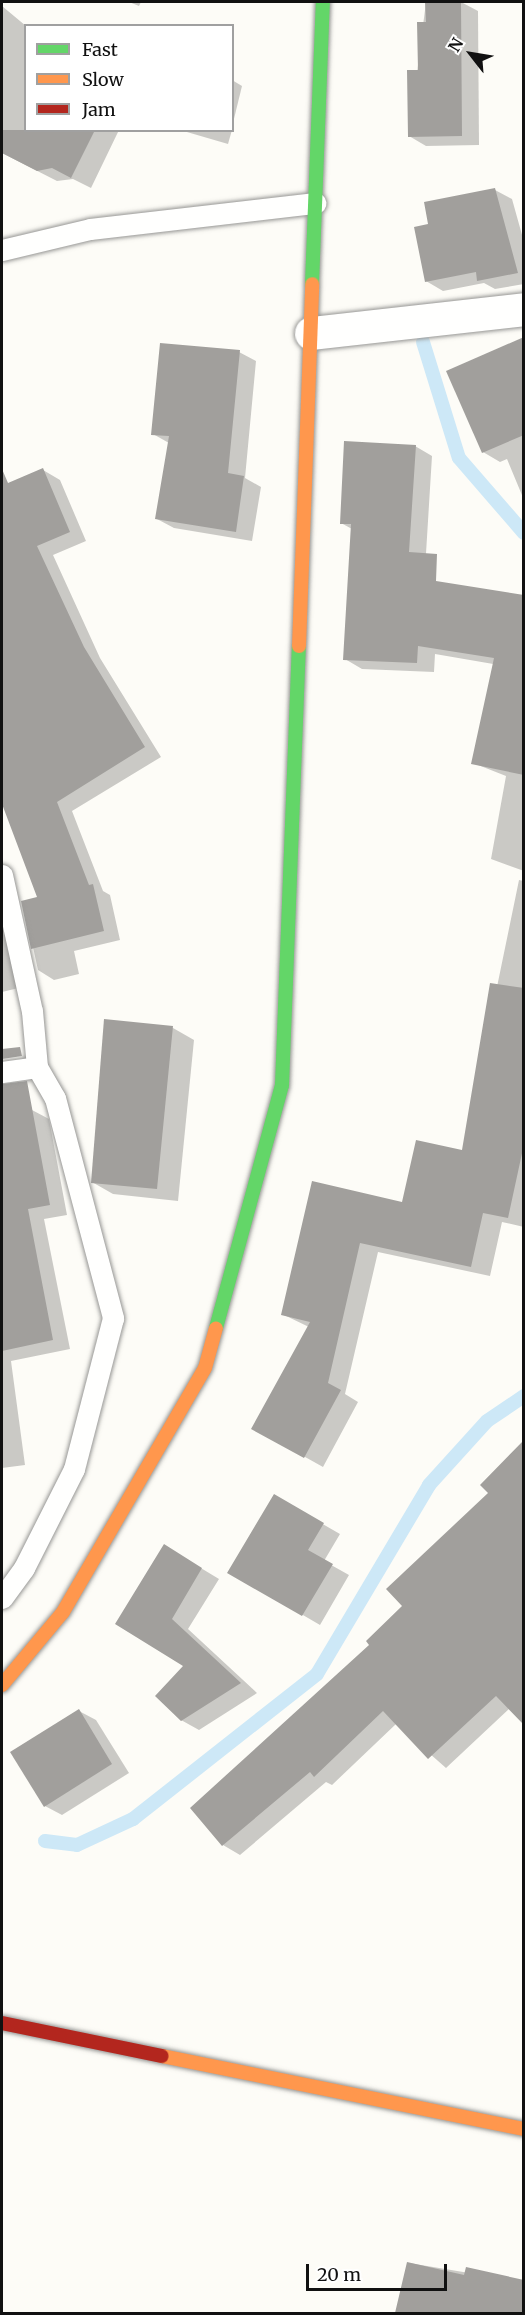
<!DOCTYPE html>
<style>
body{margin:0}
#map{position:relative;width:525px;height:2315px;overflow:hidden;background:#fdfcf7;font-family:Merriweather,serif}
div>[style]{position:absolute}
.shadow>*{inset:0;background:#0003}
.stream>*{height:14px;margin:-7px;padding:0 7px;transform-origin:7px;border-radius:7px;background:#cde8f7}
.building>*{inset:0;background:#a19f9c}
.roads{filter:drop-shadow(0 0 2px #979795) drop-shadow(0 0 2px #979795)}
.lane>*{height:21px;margin:-10.5px;padding:0 10.5px;transform-origin:10.5px;border-radius:10.5px;background:#fffffe}
.street>*{height:33px;margin:-16.5px;padding:0 16.5px;transform-origin:16.5px;border-radius:16.5px;background:#fffffe}
.fast>*{height:14px;margin:-7px;padding:0 7px;transform-origin:7px;border-radius:7px;background:#63d668}
.slow>*{height:14px;margin:-7px;padding:0 7px;transform-origin:7px;border-radius:7px;background:#ff974d}
.jam>*{height:14px;margin:-7px;padding:0 7px;transform-origin:7px;border-radius:7px;background:#b3261e}
span{translate:-50% -50%;white-space:nowrap;text-align:center;line-height:1.15;-webkit-text-stroke:6px #fff;paint-order:stroke}
.frame{position:absolute;inset:0;border:3px solid #111;pointer-events:none}
.legend{position:absolute;left:24px;top:24px;width:210px;height:108px;box-sizing:border-box;background:#fff;border:2px solid #a0a0a0;margin:0;padding:8px 10px;list-style:none;font-size:18px;color:#111}
.legend li{display:flex;align-items:center;gap:12px;height:30px}
.legend b{width:30px;border:2px solid #a0a0a0}
.north{position:absolute;left:441px;top:24px;width:60px;height:60px;-webkit-text-stroke:4px #fff;paint-order:stroke;rotate:301deg;font-size:16px;font-weight:700;line-height:24px;text-align:center;color:#111}
.north::after{content:'';display:block;margin:auto;width:21px;height:27px;background:#111;clip-path:polygon(50% 0,100% 100%,50% 72%,0 100%)}
.scale{position:absolute;left:306px;top:2264px;width:141px;height:27px;box-sizing:border-box;border:3px solid #111;border-top:0;padding-left:8px;font-size:18px;line-height:21px;white-space:nowrap;color:#111;-webkit-text-stroke:4px #fff;paint-order:stroke}
</style>
<div id="map">
<div class="shadow">
<div style="clip-path:polygon(129px 2px,141px 2px,139px 6px)"></div>
<div style="clip-path:polygon(426px 2px,461px 2px,478px 11px,479px 145px,426px 146px,409px 136px)"></div>
<div style="clip-path:polygon(2px 6px,26px 26px,26px 130px,119px 130px,91px 188px,73px 179px,57px 181px,2px 153px)"></div>
<div style="clip-path:polygon(232px 80px,242px 86px,232px 127px)"></div>
<div style="clip-path:polygon(180px 130px,232px 130px,228px 144px)"></div>
<div style="clip-path:polygon(495px 190px,512px 199px,524px 242px,524px 284px,495px 289px,484px 283px,443px 291px,426px 281px,430px 225px)"></div>
<div style="clip-path:polygon(524px 339px,524px 500px,507px 459px,500px 462px,483px 452px)"></div>
<div style="clip-path:polygon(239px 352px,256px 361px,245px 478px,261px 487px,252px 541px,174px 528px,157px 519px,169px 443px,153px 434px)"></div>
<div style="clip-path:polygon(415px 446px,432px 456px,425px 570px,407px 578px,521px 596px,499px 665px,435px 654px,434px 672px,362px 669px,345px 659px,352px 529px,341px 523px)"></div>
<div style="clip-path:polygon(43px 470px,60px 480px,86px 541px,53px 555px,100px 658px,161px 757px,72px 811px,103px 891px,110px 895px,120px 940px,74px 951px,79px 974px,54px 980px,38px 970px,23px 902px,39px 898px,2px 800px,2px 488px)"></div>
<div style="clip-path:polygon(524px 695px,524px 871px,491px 859px,506px 776px,473px 763px)"></div>
<div style="clip-path:polygon(519px 880px,524px 881px,524px 1227px,502px 1222px,490px 1276px,378px 1252px,345px 1394px,358px 1402px,323px 1467px,253px 1428px,309px 1327px,282px 1314px,313px 1183px,403px 1204px,463px 1152px)"></div>
<div style="clip-path:polygon(2px 923px,15px 931px,27px 986px,2px 992px)"></div>
<div style="clip-path:polygon(105px 1020px,173px 1028px,194px 1040px,178px 1201px,113px 1194px,92px 1182px)"></div>
<div style="clip-path:polygon(32px 1110px,49px 1119px,67px 1215px,44px 1219px,70px 1349px,11px 1361px,25px 1465px,2px 1468px,2px 1116px)"></div>
<div style="clip-path:polygon(490px 1493px,510px 1708px,446px 1768px,396px 1724px,332px 1785px,326px 1782px,240px 1855px,223px 1845px)"></div>
<div style="clip-path:polygon(274px 1496px,340px 1534px,324px 1561px,349px 1575px,320px 1625px,229px 1572px)"></div>
<div style="clip-path:polygon(181px 1556px,219px 1579px,188px 1629px,257px 1693px,199px 1730px,181px 1720px,185px 1665px,117px 1623px)"></div>
<div style="clip-path:polygon(79px 1711px,96px 1720px,129px 1773px,62px 1815px,45px 1806px)"></div>
<div style="clip-path:polygon(409px 2263px,524px 2282px,524px 2314px,397px 2314px)"></div>
</div>
<div class="stream">
<div style="left:423px;top:342px;width:121px;rotate:72.8deg"></div>
<div style="left:459px;top:458px;width:99px;rotate:49.1deg"></div>
<div style="left:45px;top:1841px;width:32px;rotate:7deg"></div>
<div style="left:77px;top:1845px;width:62px;rotate:-24.9deg"></div>
<div style="left:133px;top:1819px;width:234px;rotate:-38.2deg"></div>
<div style="left:317px;top:1674px;width:220px;rotate:-59.3deg"></div>
<div style="left:429px;top:1485px;width:86px;rotate:-47.8deg"></div>
<div style="left:487px;top:1421px;width:45px;rotate:-34deg"></div>
</div>
<div class="building">
<div style="clip-path:polygon(425px 2px,461px 2px,462px 136px,408px 137px,407px 70px,418px 70px,417px 22px,426px 22px)"></div>
<div style="clip-path:polygon(2px 130px,95px 130px,71px 178px,52px 168px,37px 171px,2px 153px)"></div>
<div style="clip-path:polygon(495px 188px,518px 273px,477px 281px,476px 272px,425px 282px,414px 227px,428px 224px,424px 202px)"></div>
<div style="clip-path:polygon(524px 337px,524px 435px,482px 453px,446px 371px)"></div>
<div style="clip-path:polygon(160px 343px,240px 350px,228px 473px,244px 476px,236px 532px,155px 519px,169px 436px,151px 435px)"></div>
<div style="clip-path:polygon(344px 441px,416px 445px,409px 552px,437px 554px,436px 581px,524px 595px,524px 775px,471px 764px,494px 658px,418px 646px,417px 663px,343px 660px,351px 524px,340px 524px)"></div>
<div style="clip-path:polygon(43px 468px,70px 532px,37px 546px,84px 647px,145px 747px,57px 802px,89px 885px,93px 884px,104px 931px,31px 949px,21px 901px,37px 897px,2px 804px,2px 469px,8px 483px)"></div>
<div style="clip-path:polygon(490px 983px,524px 988px,524px 1144px,508px 1218px,483px 1213px,471px 1267px,360px 1243px,328px 1383px,341px 1390px,304px 1458px,251px 1429px,310px 1322px,281px 1315px,312px 1181px,402px 1202px,416px 1140px,462px 1150px)"></div>
<div style="clip-path:polygon(104px 1019px,173px 1026px,157px 1189px,91px 1183px)"></div>
<div style="clip-path:polygon(20px 1047px,22px 1056px,2px 1059px,2px 1049px)"></div>
<div style="clip-path:polygon(27px 1081px,50px 1205px,28px 1209px,53px 1340px,2px 1351px,2px 1084px)"></div>
<div style="clip-path:polygon(524px 1440px,524px 1725px,496px 1696px,428px 1759px,383px 1711px,314px 1777px,310px 1772px,222px 1846px,190px 1808px,369px 1645px,366px 1641px,402px 1606px,386px 1589px,488px 1493px,480px 1485px)"></div>
<div style="clip-path:polygon(274px 1494px,324px 1523px,308px 1550px,333px 1564px,302px 1616px,227px 1573px)"></div>
<div style="clip-path:polygon(164px 1544px,202px 1568px,172px 1619px,241px 1683px,181px 1721px,155px 1696px,183px 1666px,115px 1624px)"></div>
<div style="clip-path:polygon(79px 1709px,112px 1764px,44px 1807px,10px 1752px)"></div>
<div style="clip-path:polygon(407px 2262px,464px 2275px,466px 2267px,524px 2280px,524px 2313px,395px 2313px)"></div>
</div>
<div class="roads">
<div class="lane">
<div style="left:2px;top:250px;width:90px;rotate:-13.4deg"></div>
<div style="left:90px;top:229px;width:227px;rotate:-6.6deg"></div>
<div style="left:2px;top:875px;width:139px;rotate:77.6deg"></div>
<div style="left:32px;top:1011px;width:56px;rotate:84.9deg"></div>
<div style="left:37px;top:1067px;width:36px;rotate:60deg"></div>
<div style="left:55px;top:1098px;width:228px;rotate:75.2deg"></div>
<div style="left:113px;top:1318px;width:156px;rotate:104.5deg"></div>
<div style="left:74px;top:1469px;width:111px;rotate:116.8deg"></div>
<div style="left:24px;top:1568px;width:37px;rotate:126deg"></div>
<div style="left:2px;top:1072px;width:35px;rotate:-8deg"></div>
</div>
<div class="street">
<div style="left:311px;top:333px;width:214px;rotate:-6.4deg"></div>
</div>
<div class="fast">
<div style="left:312px;top:284px;width:282px;rotate:-87.8deg"></div>
<div style="left:216px;top:1328px;width:252px;rotate:-74.8deg"></div>
<div style="left:282px;top:1085px;width:439px;rotate:-87.8deg"></div>
</div>
<div class="slow">
<div style="left:299px;top:646px;width:362px;rotate:-87.9deg"></div>
<div style="left:2px;top:1685px;width:95px;rotate:-50.1deg"></div>
<div style="left:63px;top:1612px;width:282px;rotate:-59.8deg"></div>
<div style="left:205px;top:1368px;width:41px;rotate:-74.6deg"></div>
<div style="left:162px;top:2056px;width:369px;rotate:11.4deg"></div>
</div>
<div class="jam">
<div style="left:2px;top:2023px;width:163px;rotate:11.7deg"></div>
</div>
</div>
<div class="frame"></div>
<ul class="legend">
<li><b style="height:8px;background:#63d668"></b>Fast</li>
<li><b style="height:8px;background:#ff974d"></b>Slow</li>
<li><b style="height:8px;background:#b3261e"></b>Jam</li>
</ul>
<div class="north">N</div>
<div class="scale">20 m</div>
</div>
